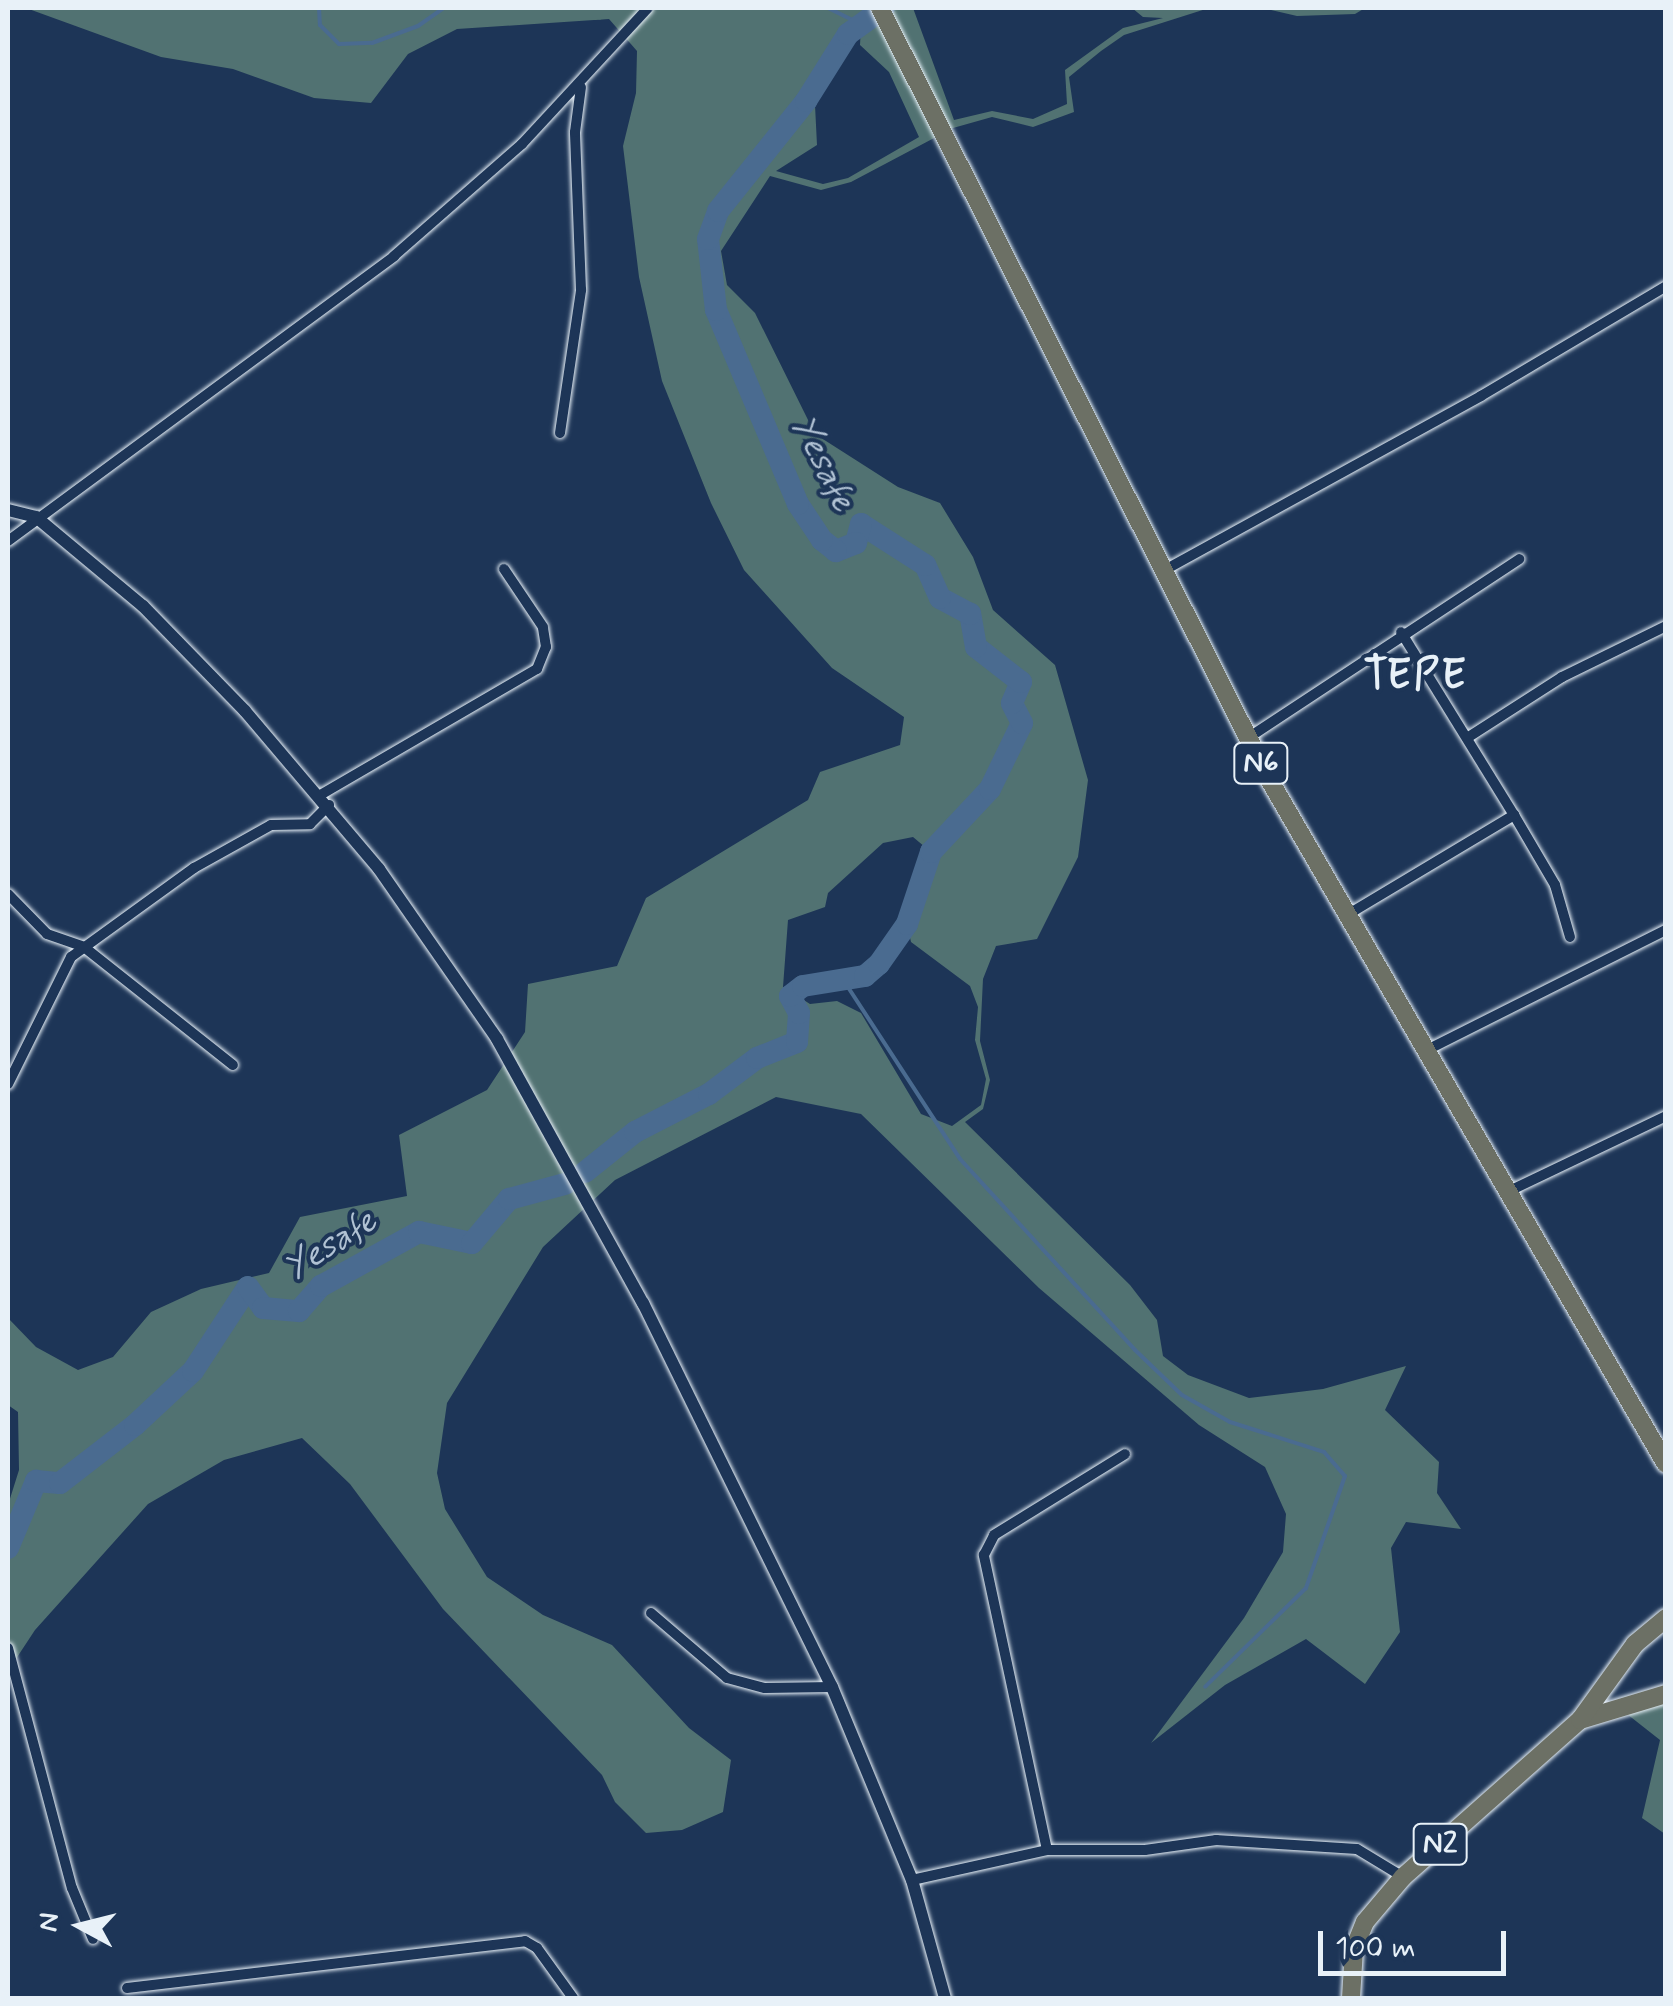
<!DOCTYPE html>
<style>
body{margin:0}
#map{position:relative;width:1673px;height:2006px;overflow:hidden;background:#1d3557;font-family:Mynerve,sans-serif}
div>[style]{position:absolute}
.green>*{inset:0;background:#517272}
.stream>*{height:4px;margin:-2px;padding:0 2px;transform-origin:2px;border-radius:2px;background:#4a6b90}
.river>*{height:22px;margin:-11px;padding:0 11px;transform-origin:11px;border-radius:11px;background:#4a6b90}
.roads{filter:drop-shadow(0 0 2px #e8f1f8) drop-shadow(0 0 2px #e8f1f8)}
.minor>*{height:10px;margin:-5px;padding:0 5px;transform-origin:5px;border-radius:5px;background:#1d3557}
.tertiary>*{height:12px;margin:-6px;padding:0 6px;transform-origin:6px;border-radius:6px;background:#1d3557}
.trunk>*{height:18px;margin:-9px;padding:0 9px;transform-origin:9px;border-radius:9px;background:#6c7065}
span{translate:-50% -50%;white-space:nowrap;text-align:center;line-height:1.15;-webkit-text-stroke:8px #1d3557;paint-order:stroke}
.shield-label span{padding:2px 8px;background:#1d3557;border:2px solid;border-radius:8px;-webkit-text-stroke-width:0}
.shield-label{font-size:30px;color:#e8f1f8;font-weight:700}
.water-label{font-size:35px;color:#b1c2d4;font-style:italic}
.district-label{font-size:42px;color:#e8f1f8;font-weight:700;letter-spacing:2.5px}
.frame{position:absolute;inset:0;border:10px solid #e8f1f8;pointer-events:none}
.north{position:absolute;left:30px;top:1876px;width:100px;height:100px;-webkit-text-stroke:8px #1d3557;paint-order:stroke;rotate:277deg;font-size:28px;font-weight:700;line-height:40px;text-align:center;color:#e8f1f8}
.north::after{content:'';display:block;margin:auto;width:35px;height:45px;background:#e8f1f8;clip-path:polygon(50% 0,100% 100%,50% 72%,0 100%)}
.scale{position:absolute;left:1318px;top:1931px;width:188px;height:45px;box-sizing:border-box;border:5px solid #e8f1f8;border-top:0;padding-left:12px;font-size:30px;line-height:35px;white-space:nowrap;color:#e8f1f8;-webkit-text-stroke:8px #1d3557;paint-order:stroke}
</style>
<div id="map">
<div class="green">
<div style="clip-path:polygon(evenodd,26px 8px,913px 8px,954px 120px,992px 111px,1033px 119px,1067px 104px,1065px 70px,1123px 28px,1163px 18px,1143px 17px,1132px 8px,1209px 8px,1124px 35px,1101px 51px,1069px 77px,1074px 112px,1033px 127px,992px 117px,953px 128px,851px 182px,821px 190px,770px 176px,721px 251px,727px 285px,755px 313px,815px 434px,898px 487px,940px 503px,973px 557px,993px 610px,1055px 665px,1088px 780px,1078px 857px,1037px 939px,996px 946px,983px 979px,980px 1041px,990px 1080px,983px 1109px,965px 1122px,1130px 1285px,1157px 1320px,1163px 1356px,1188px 1375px,1249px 1398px,1323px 1389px,1406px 1366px,1385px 1410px,1439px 1462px,1437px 1493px,1461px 1529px,1406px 1522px,1391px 1548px,1400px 1632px,1365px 1684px,1306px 1639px,1225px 1685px,1151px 1743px,1244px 1618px,1283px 1552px,1286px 1514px,1265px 1467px,1199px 1425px,1039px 1288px,861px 1114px,776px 1097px,615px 1180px,543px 1247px,447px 1403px,437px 1473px,445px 1509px,487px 1577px,543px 1615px,612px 1645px,689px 1728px,731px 1760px,723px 1812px,682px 1830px,646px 1833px,615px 1802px,602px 1775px,443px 1609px,350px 1484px,302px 1438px,224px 1460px,148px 1504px,35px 1630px,8px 1671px,8px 1505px,19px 1470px,18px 1412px,8px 1405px,8px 1318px,36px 1347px,78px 1370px,113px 1357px,151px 1312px,201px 1289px,269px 1273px,300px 1217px,407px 1196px,399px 1135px,487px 1090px,525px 1032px,528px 984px,617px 966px,646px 898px,808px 800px,820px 772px,900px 745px,904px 717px,832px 668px,744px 570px,711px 503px,662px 381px,639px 277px,623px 146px,636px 93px,637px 51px,609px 19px,457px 29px,408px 54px,371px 103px,314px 98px,233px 69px,161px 57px,26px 8px,861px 25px,860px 45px,889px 72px,919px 137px,848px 178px,823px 184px,776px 171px,817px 145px,815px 105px,806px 101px,826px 64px,861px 25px,26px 8px,913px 837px,931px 852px,907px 924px,911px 942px,970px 986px,978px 1007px,975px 1040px,986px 1079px,981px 1105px,952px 1126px,921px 1114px,861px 1013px,837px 1001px,810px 1004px,783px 987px,788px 920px,825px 907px,828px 893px,883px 843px,913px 837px)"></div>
<div style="clip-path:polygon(1263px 8px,1365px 8px,1355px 14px,1297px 16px)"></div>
<div style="clip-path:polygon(1665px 1693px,1665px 1834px,1642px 1818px,1660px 1740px,1613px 1703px)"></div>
</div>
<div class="stream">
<div style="left:319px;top:8px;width:17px;rotate:87deg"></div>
<div style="left:320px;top:25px;width:27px;rotate:45deg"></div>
<div style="left:339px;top:44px;width:33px;rotate:-2deg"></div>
<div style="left:372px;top:43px;width:49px;rotate:-20.3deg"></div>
<div style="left:418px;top:26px;width:32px;rotate:-35deg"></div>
<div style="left:828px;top:8px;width:37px;rotate:26deg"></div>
<div style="left:842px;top:978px;width:216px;rotate:56.9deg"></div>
<div style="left:960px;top:1159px;width:259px;rotate:47.5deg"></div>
<div style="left:1135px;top:1350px;width:65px;rotate:43.8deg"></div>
<div style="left:1182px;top:1395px;width:55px;rotate:29.4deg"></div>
<div style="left:1230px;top:1422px;width:99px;rotate:17.7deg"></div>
<div style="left:1324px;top:1452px;width:32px;rotate:49deg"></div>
<div style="left:1345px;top:1476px;width:119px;rotate:109.2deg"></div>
<div style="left:1306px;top:1588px;width:141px;rotate:135.6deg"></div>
</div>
<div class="river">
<div style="left:585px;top:1172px;width:64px;rotate:-38.7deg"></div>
<div style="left:635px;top:1132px;width:83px;rotate:-27.2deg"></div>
<div style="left:709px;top:1094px;width:60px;rotate:-36.9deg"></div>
<div style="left:757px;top:1058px;width:43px;rotate:-21.8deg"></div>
<div style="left:797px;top:1042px;width:29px;rotate:-86deg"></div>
<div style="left:799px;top:1013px;width:19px;rotate:-118deg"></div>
<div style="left:790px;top:996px;width:16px;rotate:-38deg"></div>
<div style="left:803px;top:986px;width:63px;rotate:-9.2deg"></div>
<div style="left:865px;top:976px;width:18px;rotate:-41deg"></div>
<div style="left:879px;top:964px;width:49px;rotate:-55deg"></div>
<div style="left:907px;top:924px;width:76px;rotate:-71.6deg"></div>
<div style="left:931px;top:852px;width:86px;rotate:-46.9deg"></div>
<div style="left:990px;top:789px;width:73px;rotate:-64.1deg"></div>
<div style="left:1022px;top:723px;width:22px;rotate:-117deg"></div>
<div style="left:1012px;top:703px;width:23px;rotate:-67deg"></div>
<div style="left:1021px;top:682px;width:57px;rotate:-142.1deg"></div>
<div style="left:976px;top:647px;width:34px;rotate:-100deg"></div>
<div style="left:970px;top:614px;width:34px;rotate:-152deg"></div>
<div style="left:940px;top:598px;width:36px;rotate:-114deg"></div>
<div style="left:925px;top:565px;width:76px;rotate:-147.4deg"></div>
<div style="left:861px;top:524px;width:20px;rotate:105deg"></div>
<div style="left:856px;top:543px;width:22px;rotate:158deg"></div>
<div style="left:836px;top:551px;width:18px;rotate:-142deg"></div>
<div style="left:822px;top:540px;width:43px;rotate:-123.7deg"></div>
<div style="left:798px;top:504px;width:211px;rotate:-112.9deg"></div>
<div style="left:716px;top:310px;width:71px;rotate:-96.4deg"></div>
<div style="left:708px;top:239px;width:30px;rotate:-70deg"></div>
<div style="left:718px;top:211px;width:141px;rotate:-51.3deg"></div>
<div style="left:806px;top:101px;width:79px;rotate:-57.9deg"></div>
<div style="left:848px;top:34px;width:44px;rotate:-35.8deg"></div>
<div style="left:8px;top:1548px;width:73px;rotate:-67.3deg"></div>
<div style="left:36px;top:1481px;width:24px;rotate:5deg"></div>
<div style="left:60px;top:1483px;width:95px;rotate:-37.7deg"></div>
<div style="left:135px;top:1425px;width:79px;rotate:-43deg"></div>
<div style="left:193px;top:1371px;width:100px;rotate:-56.8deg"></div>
<div style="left:248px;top:1287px;width:26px;rotate:54deg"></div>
<div style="left:263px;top:1308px;width:36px;rotate:5deg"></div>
<div style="left:299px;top:1311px;width:33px;rotate:-49deg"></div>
<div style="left:321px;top:1286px;width:112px;rotate:-28.9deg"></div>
<div style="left:419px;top:1232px;width:54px;rotate:11.7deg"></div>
<div style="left:472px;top:1243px;width:57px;rotate:-49.9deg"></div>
<div style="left:509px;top:1199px;width:58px;rotate:-15deg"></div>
</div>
<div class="roads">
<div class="minor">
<div style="left:560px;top:433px;width:145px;rotate:-81.6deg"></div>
<div style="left:581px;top:290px;width:158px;rotate:-92.2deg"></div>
<div style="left:575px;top:132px;width:45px;rotate:-82.4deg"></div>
<div style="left:8px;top:541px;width:480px;rotate:-36.4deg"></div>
<div style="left:394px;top:256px;width:170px;rotate:-41.2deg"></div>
<div style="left:522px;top:144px;width:185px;rotate:-47.2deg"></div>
<div style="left:1163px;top:571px;width:363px;rotate:-28.8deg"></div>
<div style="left:1481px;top:396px;width:215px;rotate:-30.7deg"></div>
<div style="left:1248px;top:738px;width:325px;rotate:-33.4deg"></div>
<div style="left:1467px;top:738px;width:113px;rotate:-32.7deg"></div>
<div style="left:1562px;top:677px;width:116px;rotate:-26.1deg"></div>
<div style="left:322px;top:794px;width:249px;rotate:-30.2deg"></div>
<div style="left:537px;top:669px;width:24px;rotate:-68deg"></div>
<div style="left:546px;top:647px;width:20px;rotate:-99deg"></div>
<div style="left:543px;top:627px;width:70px;rotate:-123.9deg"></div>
<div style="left:1514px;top:815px;width:81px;rotate:59.6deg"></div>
<div style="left:1555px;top:885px;width:54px;rotate:73.9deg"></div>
<div style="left:8px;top:894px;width:56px;rotate:45.7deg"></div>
<div style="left:47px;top:934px;width:39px;rotate:19deg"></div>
<div style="left:84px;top:947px;width:190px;rotate:38.4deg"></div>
<div style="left:1347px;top:915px;width:195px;rotate:-30.9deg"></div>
<div style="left:1514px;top:815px;width:215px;rotate:-121.7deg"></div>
<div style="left:1425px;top:1051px;width:270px;rotate:-26.7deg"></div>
<div style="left:8px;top:1084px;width:142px;rotate:-63.6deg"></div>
<div style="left:71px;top:957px;width:152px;rotate:-35.9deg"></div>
<div style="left:194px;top:868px;width:88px;rotate:-29.2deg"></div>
<div style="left:271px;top:825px;width:39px;rotate:-1deg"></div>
<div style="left:310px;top:824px;width:27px;rotate:-45deg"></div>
<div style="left:1507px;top:1192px;width:176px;rotate:-25.5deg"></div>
<div style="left:651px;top:1613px;width:100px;rotate:40.5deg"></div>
<div style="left:727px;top:1678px;width:39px;rotate:15deg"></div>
<div style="left:765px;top:1688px;width:67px;rotate:-0.9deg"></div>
<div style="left:8px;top:1648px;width:248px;rotate:75.1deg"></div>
<div style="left:72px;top:1888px;width:55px;rotate:67.6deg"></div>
<div style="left:1047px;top:1850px;width:302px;rotate:-102.1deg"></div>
<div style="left:984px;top:1555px;width:22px;rotate:-63deg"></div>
<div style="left:994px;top:1535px;width:154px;rotate:-31.7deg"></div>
<div style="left:912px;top:1880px;width:138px;rotate:-12.5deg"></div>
<div style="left:1047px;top:1850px;width:98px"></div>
<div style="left:1145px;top:1850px;width:72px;rotate:-8deg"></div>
<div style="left:1216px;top:1840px;width:141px;rotate:3.7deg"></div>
<div style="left:1357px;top:1849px;width:54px;rotate:31.3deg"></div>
<div style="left:127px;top:1988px;width:401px;rotate:-6.7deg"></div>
<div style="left:525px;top:1941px;width:14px;rotate:30deg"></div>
<div style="left:537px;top:1948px;width:62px;rotate:54.2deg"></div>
</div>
<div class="tertiary">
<div style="left:8px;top:510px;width:29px;rotate:14deg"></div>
<div style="left:36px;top:517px;width:139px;rotate:39.8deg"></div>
<div style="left:143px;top:606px;width:146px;rotate:45.8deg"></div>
<div style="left:245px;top:711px;width:207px;rotate:49.7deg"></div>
<div style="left:379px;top:869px;width:207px;rotate:55.2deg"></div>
<div style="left:497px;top:1039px;width:302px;rotate:61.1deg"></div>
<div style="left:643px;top:1303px;width:428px;rotate:63.8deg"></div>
<div style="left:832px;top:1687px;width:209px;rotate:67.5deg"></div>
<div style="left:912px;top:1880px;width:123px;rotate:74.4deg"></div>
</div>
<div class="trunk">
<div style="left:880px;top:8px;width:866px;rotate:63.23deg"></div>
<div style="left:1270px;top:781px;width:789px;rotate:59.9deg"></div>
<div style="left:1580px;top:1720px;width:90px;rotate:-16.8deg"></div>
<div style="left:1351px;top:1998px;width:49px;rotate:-86.5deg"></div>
<div style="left:1354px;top:1949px;width:29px;rotate:-68deg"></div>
<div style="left:1365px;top:1922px;width:59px;rotate:-49.8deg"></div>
<div style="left:1403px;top:1877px;width:237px;rotate:-41.6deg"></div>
<div style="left:1580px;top:1720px;width:94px;rotate:-54.1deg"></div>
<div style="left:1635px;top:1644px;width:40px;rotate:-40deg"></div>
</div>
</div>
<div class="shield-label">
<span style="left:1261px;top:763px">N6</span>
<span style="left:1440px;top:1844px">N2</span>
</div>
<div class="water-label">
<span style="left:823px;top:463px;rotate:64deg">Yesafe</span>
<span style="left:330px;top:1245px;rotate:-32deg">Yesafe</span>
</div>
<div class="district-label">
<span style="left:1416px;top:677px">TEPE</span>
</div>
<div class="frame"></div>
<div class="north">N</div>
<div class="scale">100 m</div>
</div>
